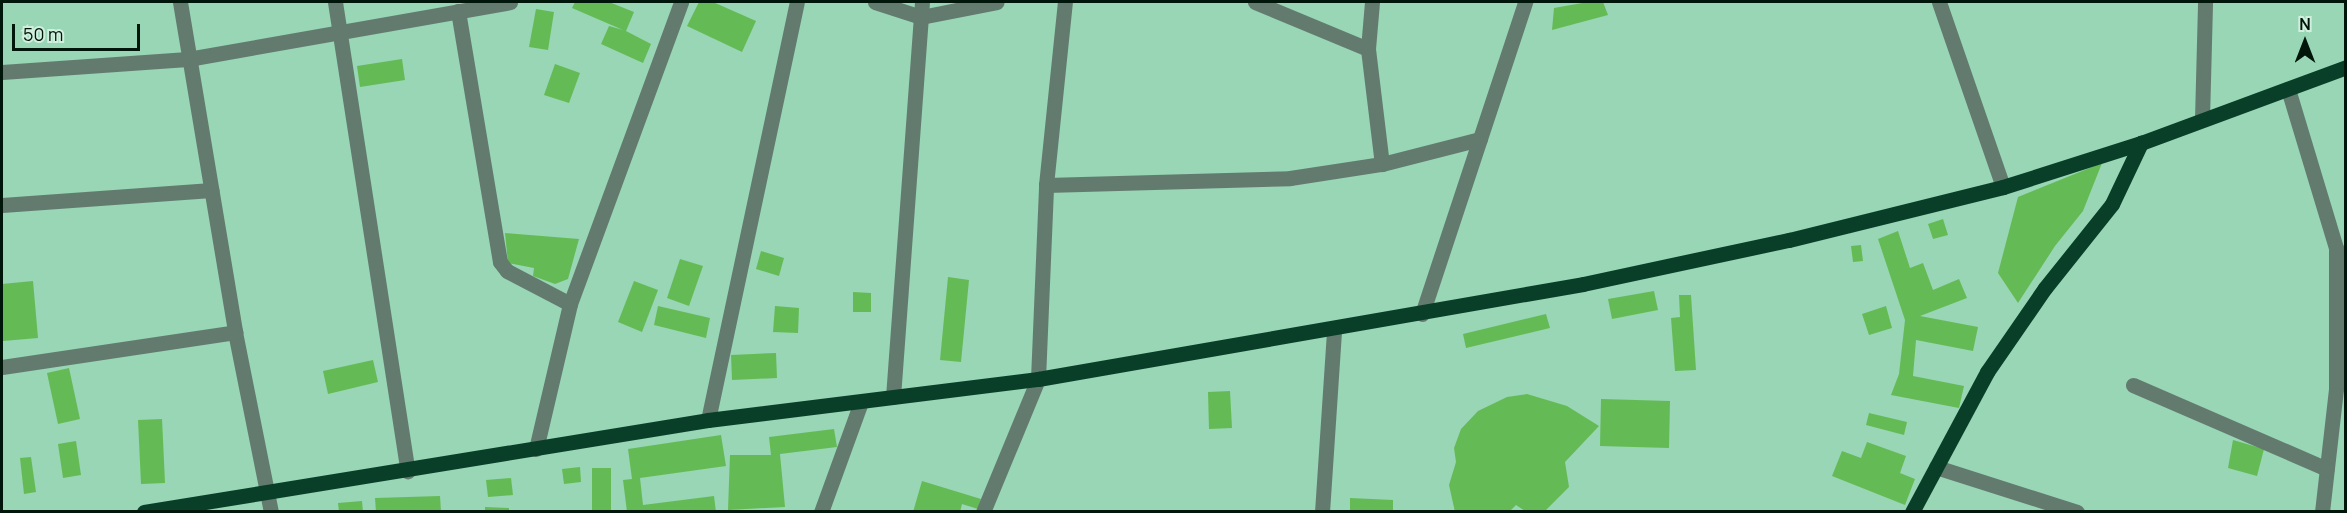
<!DOCTYPE html>
<style>
body{margin:0}
#map{position:relative;width:2347px;height:513px;overflow:hidden;background:#98d6b5;font-family:Manrope,sans-serif}
div>[style]{position:absolute}
.building>*{inset:0;background:#64bb55}
.minor>*{height:15px;margin:-7.5px;padding:0 7.5px;transform-origin:7.5px;border-radius:7.5px;background:#637b6e}
.major>*{height:15px;margin:-7.5px;padding:0 7.5px;transform-origin:7.5px;border-radius:7.5px;background:#093f29}
span{translate:-50% -50%;white-space:nowrap;text-align:center;line-height:1.15;-webkit-text-stroke:6px #d0efdd;paint-order:stroke}
.frame{position:absolute;inset:0;border:3px solid #00160b;pointer-events:none}
.north{position:absolute;left:2275px;top:12px;width:60px;height:60px;-webkit-text-stroke:4px #d0efdd;paint-order:stroke;rotate:0deg;font-size:16px;font-weight:700;line-height:24px;text-align:center;color:#00160b}
.north::after{content:'';display:block;margin:auto;width:21px;height:27px;background:#00160b;clip-path:polygon(50% 0,100% 100%,50% 72%,0 100%)}
.scale{position:absolute;left:12px;top:24px;width:128px;height:27px;box-sizing:border-box;border:3px solid #00160b;border-top:0;padding-left:8px;font-size:18px;line-height:21px;white-space:nowrap;color:#00160b;-webkit-text-stroke:4px #d0efdd;paint-order:stroke}
</style>
<div id="map">
<div class="building">
<div style="clip-path:polygon(575px 2px,609px 2px,634px 12px,626px 31px,651px 44px,643px 63px,601px 44px,609px 26px,623px 30px,572px 8px)"></div>
<div style="clip-path:polygon(699px 2px,713px 2px,756px 21px,742px 52px,687px 26px)"></div>
<div style="clip-path:polygon(1588px 2px,1603px 2px,1608px 15px,1552px 30px,1554px 8px)"></div>
<div style="clip-path:polygon(536px 9px,554px 12px,548px 50px,529px 47px)"></div>
<div style="clip-path:polygon(402px 59px,405px 80px,360px 87px,357px 66px)"></div>
<div style="clip-path:polygon(555px 64px,580px 73px,569px 103px,544px 95px)"></div>
<div style="clip-path:polygon(2102px 163px,2083px 211px,2055px 246px,2018px 303px,1998px 273px,2018px 197px)"></div>
<div style="clip-path:polygon(1943px 219px,1948px 235px,1933px 239px,1928px 224px)"></div>
<div style="clip-path:polygon(1898px 231px,1910px 268px,1923px 263px,1933px 290px,1959px 279px,1967px 298px,1920px 316px,1978px 327px,1973px 351px,1916px 340px,1913px 376px,1964px 386px,1959px 408px,1891px 395px,1899px 374px,1905px 320px,1878px 239px)"></div>
<div style="clip-path:polygon(505px 233px,579px 239px,568px 279px,555px 284px,533px 276px,534px 268px,508px 263px)"></div>
<div style="clip-path:polygon(1861px 245px,1863px 261px,1853px 262px,1851px 246px)"></div>
<div style="clip-path:polygon(761px 251px,784px 258px,779px 276px,756px 269px)"></div>
<div style="clip-path:polygon(680px 259px,703px 266px,689px 306px,667px 298px)"></div>
<div style="clip-path:polygon(948px 277px,969px 280px,961px 362px,940px 360px)"></div>
<div style="clip-path:polygon(33px 281px,38px 338px,3px 341px,2px 284px)"></div>
<div style="clip-path:polygon(634px 281px,658px 290px,642px 332px,618px 322px)"></div>
<div style="clip-path:polygon(1654px 291px,1658px 310px,1612px 319px,1608px 299px)"></div>
<div style="clip-path:polygon(853px 292px,871px 293px,871px 312px,853px 312px)"></div>
<div style="clip-path:polygon(1679px 295px,1691px 295px,1696px 370px,1675px 371px,1671px 318px,1680px 317px)"></div>
<div style="clip-path:polygon(658px 306px,710px 318px,706px 338px,654px 325px)"></div>
<div style="clip-path:polygon(775px 306px,799px 308px,798px 333px,773px 332px)"></div>
<div style="clip-path:polygon(1886px 306px,1892px 328px,1869px 335px,1862px 314px)"></div>
<div style="clip-path:polygon(1546px 314px,1550px 328px,1466px 348px,1463px 334px)"></div>
<div style="clip-path:polygon(776px 353px,777px 378px,732px 380px,731px 355px)"></div>
<div style="clip-path:polygon(373px 360px,378px 382px,328px 394px,323px 371px)"></div>
<div style="clip-path:polygon(69px 368px,80px 419px,58px 424px,47px 373px)"></div>
<div style="clip-path:polygon(1230px 391px,1232px 428px,1209px 429px,1208px 392px)"></div>
<div style="clip-path:polygon(1527px 394px,1567px 406px,1599px 426px,1565px 462px,1569px 487px,1545px 511px,1525px 511px,1516px 505px,1509px 512px,1455px 512px,1449px 485px,1456px 462px,1454px 448px,1461px 429px,1478px 411px,1507px 397px)"></div>
<div style="clip-path:polygon(1601px 399px,1670px 401px,1669px 448px,1600px 446px)"></div>
<div style="clip-path:polygon(1869px 413px,1907px 422px,1904px 435px,1866px 425px)"></div>
<div style="clip-path:polygon(162px 419px,165px 483px,141px 484px,138px 420px)"></div>
<div style="clip-path:polygon(834px 429px,837px 447px,780px 454px,785px 507px,728px 510px,730px 455px,771px 455px,769px 437px)"></div>
<div style="clip-path:polygon(721px 435px,726px 466px,640px 478px,643px 505px,714px 496px,716px 512px,627px 512px,623px 480px,632px 479px,628px 449px)"></div>
<div style="clip-path:polygon(2233px 440px,2264px 449px,2257px 476px,2228px 468px)"></div>
<div style="clip-path:polygon(76px 441px,81px 475px,63px 478px,58px 444px)"></div>
<div style="clip-path:polygon(1867px 442px,1906px 456px,1900px 473px,1915px 479px,1905px 505px,1832px 476px,1842px 451px,1861px 458px)"></div>
<div style="clip-path:polygon(31px 457px,36px 492px,24px 494px,20px 458px)"></div>
<div style="clip-path:polygon(580px 467px,581px 482px,564px 484px,562px 469px)"></div>
<div style="clip-path:polygon(592px 468px,611px 468px,611px 512px,592px 512px)"></div>
<div style="clip-path:polygon(511px 478px,513px 495px,488px 497px,486px 480px)"></div>
<div style="clip-path:polygon(922px 481px,981px 499px,978px 509px,962px 504px,960px 512px,913px 512px)"></div>
<div style="clip-path:polygon(440px 496px,441px 512px,376px 512px,375px 498px)"></div>
<div style="clip-path:polygon(1350px 498px,1393px 500px,1393px 512px,1350px 512px)"></div>
<div style="clip-path:polygon(362px 501px,363px 512px,339px 512px,338px 503px)"></div>
<div style="clip-path:polygon(485px 507px,509px 508px,509px 512px,485px 512px)"></div>
</div>
<div class="minor">
<div style="left:180px;top:2px;width:335px;rotate:80.5deg"></div>
<div style="left:235px;top:332px;width:184px;rotate:78.7deg"></div>
<div style="left:335px;top:2px;width:475px;rotate:81.2deg"></div>
<div style="left:875px;top:2px;width:48px;rotate:18.1deg"></div>
<div style="left:921px;top:17px;width:77px;rotate:-11.2deg"></div>
<div style="left:1255px;top:2px;width:122px;rotate:22.6deg"></div>
<div style="left:1372px;top:2px;width:47px;rotate:94.9deg"></div>
<div style="left:1368px;top:49px;width:116px;rotate:83.1deg"></div>
<div style="left:1939px;top:2px;width:196px;rotate:70.9deg"></div>
<div style="left:458px;top:11px;width:254px;rotate:80.5deg"></div>
<div style="left:500px;top:262px;width:11px;rotate:52deg"></div>
<div style="left:507px;top:271px;width:71px;rotate:27.6deg"></div>
<div style="left:2px;top:72px;width:186px;rotate:-4deg"></div>
<div style="left:188px;top:59px;width:327px;rotate:-10deg"></div>
<div style="left:2288px;top:89px;width:166px;rotate:73.2deg"></div>
<div style="left:2336px;top:248px;width:141px;rotate:90deg"></div>
<div style="left:2336px;top:389px;width:124px;rotate:96.5deg"></div>
<div style="left:2202px;top:119px;width:117px;rotate:-88.5deg"></div>
<div style="left:1046px;top:185px;width:244px;rotate:-1.6deg"></div>
<div style="left:1290px;top:178px;width:93px;rotate:-8.7deg"></div>
<div style="left:1382px;top:164px;width:101px;rotate:-14.3deg"></div>
<div style="left:2px;top:205px;width:210px;rotate:-4.1deg"></div>
<div style="left:1422px;top:314px;width:329px;rotate:-71.7deg"></div>
<div style="left:2px;top:367px;width:236px;rotate:-8.5deg"></div>
<div style="left:2133px;top:385px;width:211px;rotate:23.4deg"></div>
<div style="left:893px;top:397px;width:396px;rotate:-85.8deg"></div>
<div style="left:708px;top:420px;width:427px;rotate:-78deg"></div>
<div style="left:536px;top:449px;width:149px;rotate:-76.8deg"></div>
<div style="left:570px;top:304px;width:322px;rotate:-69.8deg"></div>
<div style="left:1936px;top:467px;width:148px;rotate:17.7deg"></div>
<div style="left:821px;top:512px;width:117px;rotate:-70deg"></div>
<div style="left:983px;top:512px;width:144px;rotate:-67.5deg"></div>
<div style="left:1038px;top:379px;width:194px;rotate:-87.6deg"></div>
<div style="left:1046px;top:185px;width:184px;rotate:-84.1deg"></div>
<div style="left:1322px;top:512px;width:183px;rotate:-86.2deg"></div>
</div>
<div class="major">
<div style="left:144px;top:512px;width:571px;rotate:-9.26deg"></div>
<div style="left:708px;top:420px;width:333px;rotate:-7.1deg"></div>
<div style="left:1038px;top:379px;width:553px;rotate:-9.89deg"></div>
<div style="left:1583px;top:284px;width:211px;rotate:-12.1deg"></div>
<div style="left:1789px;top:240px;width:220px;rotate:-13.9deg"></div>
<div style="left:2003px;top:187px;width:145px;rotate:-17.7deg"></div>
<div style="left:2141px;top:143px;width:219px;rotate:-20.3deg"></div>
<div style="left:1912px;top:512px;width:159px;rotate:-61.8deg"></div>
<div style="left:1987px;top:372px;width:102px;rotate:-55.4deg"></div>
<div style="left:2045px;top:288px;width:107px;rotate:-51.4deg"></div>
<div style="left:2112px;top:204px;width:68px;rotate:-64.6deg"></div>
</div>
<div class="frame"></div>
<div class="north">N</div>
<div class="scale">50 m</div>
</div>
